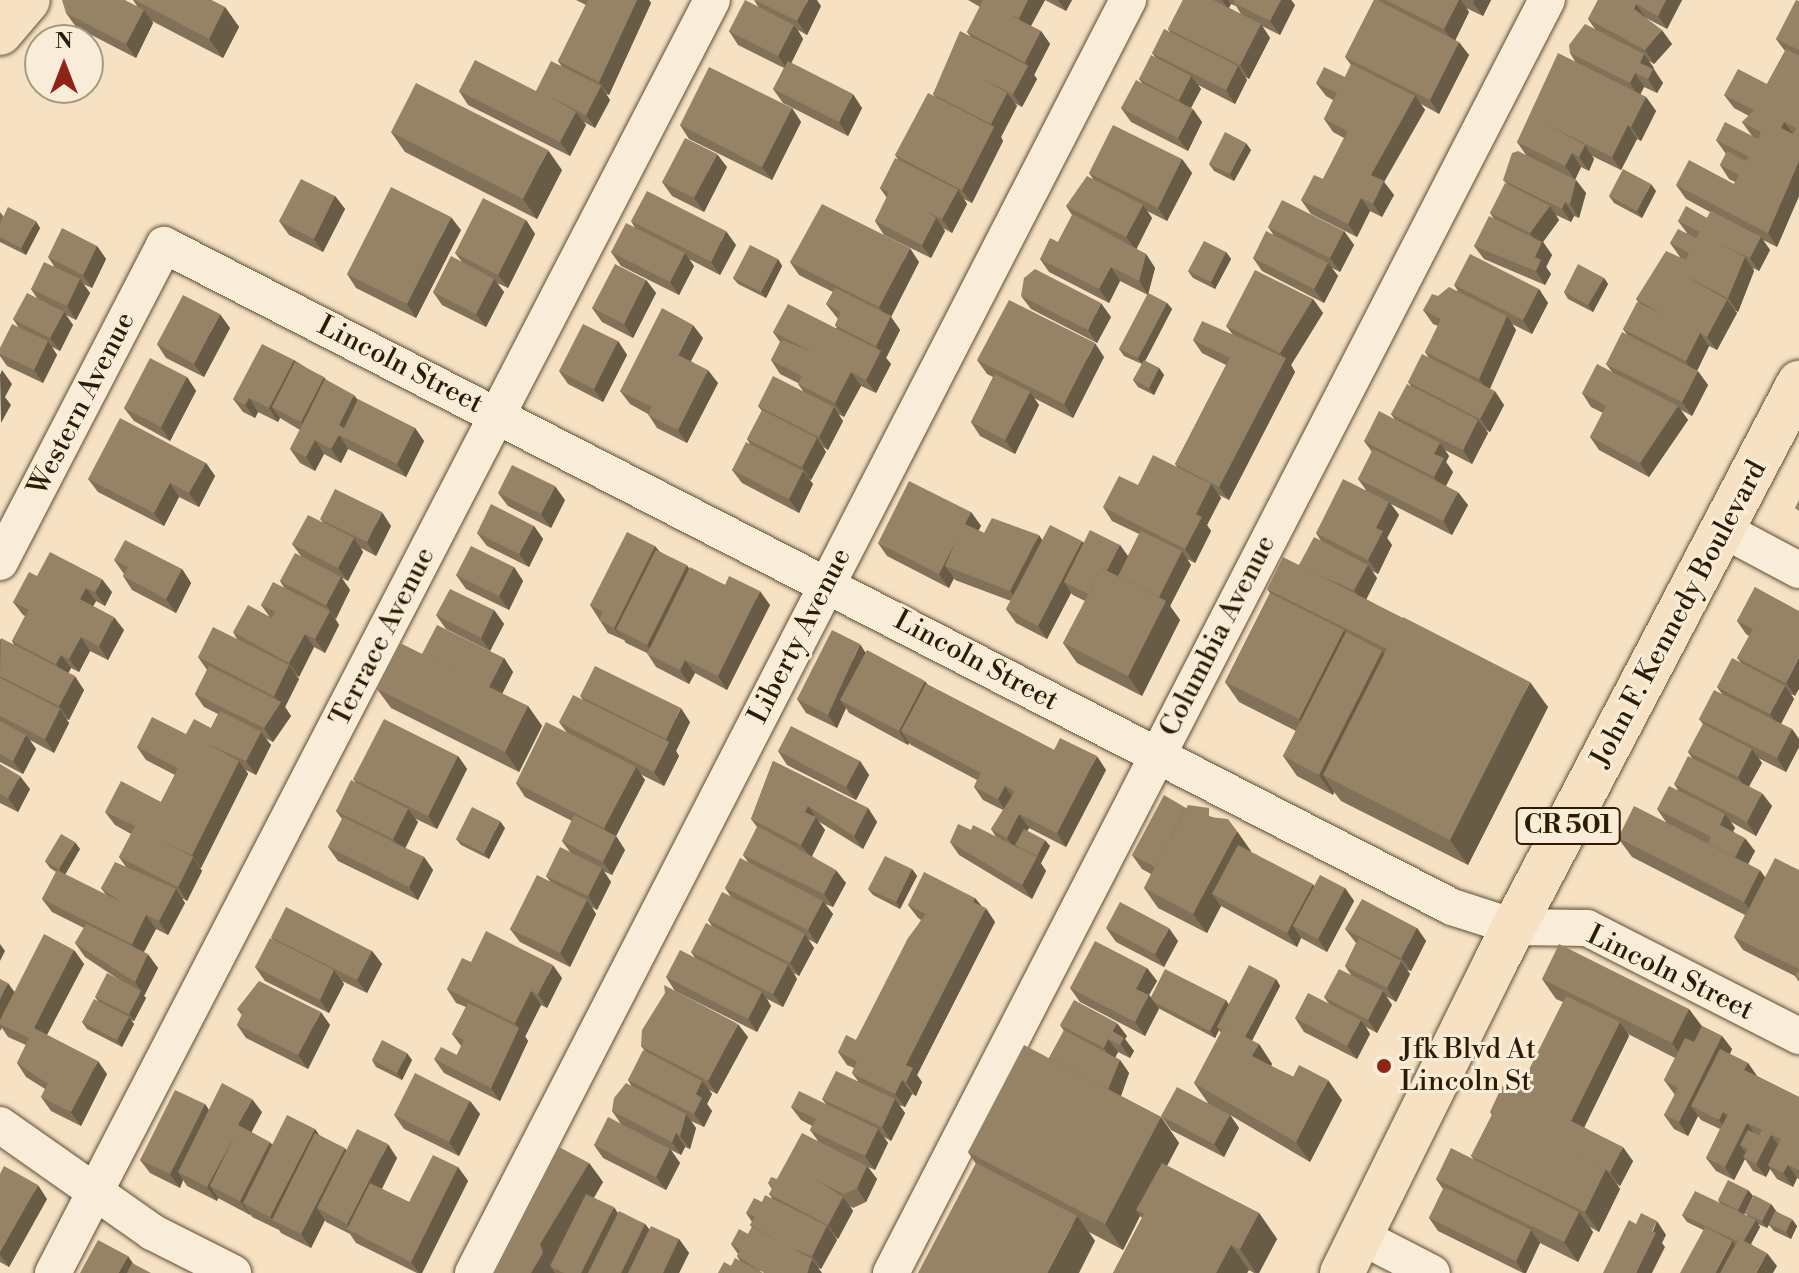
<!DOCTYPE html>
<style>
body{margin:0}
#map{position:relative;width:1799px;height:1273px;overflow:hidden;background:#f6e2c3;font-family:"Libre Bodoni",serif}
div>[style]{position:absolute}
.roads{filter:drop-shadow(0 0 2px #5f4e32) drop-shadow(0 0 2px #5f4e32)}
.minor>*{height:36px;margin:-18px;padding:0 18px;transform-origin:18px;border-radius:18px;background:#f9ecd8}
.primary>*{height:44px;margin:-22px;padding:0 22px;transform-origin:22px;border-radius:22px;background:#f6e2c3}
.trunk>*{height:44px;margin:-22px;padding:0 22px;transform-origin:22px;border-radius:22px;background:#f6e2c3}
.wall>*{inset:0;background:#817158}
.shaded-wall>*{inset:0;background:#695c47}
.building>*{inset:0;background:#968366}
.dots>*{width:22px;height:22px;translate:-50% -50%;box-sizing:border-box;border:4px solid #f9ecd8;border-radius:50%}
span{translate:-50% -50%;white-space:nowrap;text-align:center;line-height:1.15;-webkit-text-stroke:6px #f9ecd8;paint-order:stroke}
.shield-label span{padding:2px 6px;background:#f9ecd8;border:2px solid;border-radius:6px;-webkit-text-stroke-width:0}
.shield-label{font-size:26px;color:#2d1c02;font-weight:700}
.street-label{font-size:28px;color:#2d1c02}
.poi-label{font-size:28px;color:#2d1c02}
.left{translate:0 -50%;text-align:left}
.north{position:absolute;left:24px;top:24px;width:80px;height:80px;box-sizing:border-box;background:#f9ecd8;border:2px solid #a79982;border-radius:50%;rotate:0deg;font-size:22px;font-weight:700;line-height:32px;text-align:center;color:#2d1c02}
.north::after{content:'';display:block;margin:auto;width:28px;height:36px;background:#8f2418;clip-path:polygon(50% 0,100% 100%,50% 72%,0 100%)}
</style>
<div id="map">
<div class="roads">
<div class="minor">
<div style="left:1724px;top:530px;width:85px;rotate:28.1deg"></div>
<div style="left:0;top:562px;width:357px;rotate:-62.6deg"></div>
<div style="left:164px;top:245px;width:1448px;rotate:27.2deg"></div>
<div style="left:1452px;top:907px;width:65px;rotate:17.9deg"></div>
<div style="left:1514px;top:927px;width:73px;rotate:0.8deg"></div>
<div style="left:1587px;top:928px;width:238px;rotate:27deg"></div>
<div style="left:0;top:1125px;width:186px;rotate:35.1deg"></div>
<div style="left:152px;top:1232px;width:91px;rotate:26.8deg"></div>
<div style="left:1358px;top:1235px;width:83px;rotate:27.2deg"></div>
<div style="left:53px;top:1273px;width:1433px;rotate:-62.63deg"></div>
<div style="left:473px;top:1273px;width:1432px;rotate:-62.77deg"></div>
<div style="left:891px;top:1273px;width:1432px;rotate:-62.74deg"></div>
</div>
<div class="primary">
<div style="left:1342px;top:1273px;width:348px;rotate:-63.7deg"></div>
<div style="left:1496px;top:961px;width:653px;rotate:-62.34deg"></div>
</div>
<div class="trunk">
<div style="left:0;top:33px;width:43px;rotate:-49.7deg"></div>
</div>
</div>
<div class="wall">
<div style="clip-path:polygon(133px 0,211px 0,225px 7px,239px 27px,223px 58px,152px 21px,153px 23px,136px 58px,76px 27px,66px 13px,137px 6px)"></div>
<div style="clip-path:polygon(576px 0,649px 0,651px 3px,609px 95px,606px 94px,610px 100px,595px 128px,584px 122px,586px 125px,570px 156px,468px 105px,459px 91px,536px 91px,562px 67px,558px 61px,586px 5px)"></div>
<div style="clip-path:polygon(754px 0,821px 6px,807px 35px,798px 30px,803px 39px,791px 63px,862px 108px,848px 136px,783px 103px,773px 89px,784px 68px,738px 45px,729px 31px,759px 8px)"></div>
<div style="clip-path:polygon(968px 0,1072px 0,1066px 11px,1045px 0,1031px 26px,1041px 31px,1050px 44px,1034px 75px,1037px 79px,1022px 107px,1014px 103px,1017px 106px,1001px 137px,1003px 141px,972px 203px,964px 199px,967px 204px,952px 233px,943px 228px,945px 231px,931px 258px,884px 235px,875px 221px,887px 198px,880px 188px,899px 161px,895px 155px,935px 97px,933px 94px,970px 36px,967px 32px,980px 7px)"></div>
<div style="clip-path:polygon(evenodd,1183px 0,1291px 0,1295px 5px,1280px 35px,1262px 26px,1270px 38px,1249px 79px,1245px 77px,1247px 80px,1235px 104px,1198px 85px,1201px 89px,1191px 108px,1202px 122px,1188px 151px,1131px 122px,1121px 108px,1142px 83px,1139px 79px,1155px 57px,1152px 53px,1170px 32px,1168px 29px,1183px 0,1231px 4px,1236px 6px,1241px 14px,1229px 8px,1231px 4px)"></div>
<div style="clip-path:polygon(1374px 0,1491px 0,1483px 16px,1466px 8px,1469px 12px,1455px 40px,1469px 55px,1439px 114px,1421px 104px,1425px 110px,1384px 182px,1394px 195px,1382px 217px,1370px 211px,1357px 237px,1311px 214px,1301px 200px,1323px 179px,1344px 138px,1333px 132px,1324px 119px,1333px 100px,1326px 96px,1316px 83px,1345px 77px,1351px 65px,1345px 57px)"></div>
<div style="clip-path:polygon(1598px 0,1682px 0,1667px 29px,1646px 18px,1672px 44px,1654px 64px,1649px 61px,1663px 83px,1657px 93px,1644px 87px,1640px 94px,1646px 97px,1656px 111px,1641px 141px,1637px 139px,1621px 170px,1592px 156px,1594px 159px,1589px 171px,1581px 167px,1575px 179px,1586px 193px,1579px 218px,1574px 216px,1571px 222px,1556px 215px,1559px 220px,1543px 242px,1552px 255px,1546px 267px,1551px 274px,1545px 285px,1484px 259px,1474px 246px,1494px 219px,1490px 213px,1507px 184px,1503px 180px,1526px 155px,1517px 142px,1576px 63px,1570px 53px,1595px 29px,1588px 19px)"></div>
<div style="clip-path:polygon(1799px 1px,1799px 196px,1777px 247px,1763px 240px,1770px 250px,1759px 271px,1753px 268px,1754px 271px,1738px 312px,1734px 310px,1737px 313px,1717px 350px,1709px 346px,1697px 371px,1708px 385px,1692px 416px,1681px 410px,1688px 420px,1649px 477px,1599px 450px,1590px 437px,1603px 413px,1591px 407px,1582px 393px,1612px 372px,1606px 364px,1627px 335px,1623px 329px,1639px 303px,1636px 299px,1680px 257px,1670px 243px,1687px 233px,1678px 221px,1707px 218px,1710px 212px,1686px 199px,1676px 185px,1734px 184px,1735px 182px,1729px 179px,1720px 165px,1726px 154px,1716px 140px,1752px 136px,1742px 122px,1749px 116px,1734px 108px,1724px 95px,1767px 84px,1785px 51px,1776px 39px)"></div>
<div style="clip-path:polygon(792px 108px,801px 122px,772px 180px,689px 139px,680px 125px)"></div>
<div style="clip-path:polygon(391px 132px,562px 170px,537px 219px,405px 152px)"></div>
<div style="clip-path:polygon(1251px 150px,1234px 181px,1214px 171px,1209px 164px)"></div>
<div style="clip-path:polygon(1182px 159px,1192px 173px,1167px 221px,1147px 211px,1152px 218px,1136px 249px,1146px 254px,1155px 268px,1148px 293px,1167px 303px,1172px 309px,1145px 361px,1159px 368px,1164px 375px,1154px 395px,1138px 387px,1133px 380px,1142px 364px,1124px 356px,1119px 349px,1148px 295px,1120px 281px,1109px 303px,1049px 272px,1040px 259px,1058px 242px,1072px 215px,1066px 206px,1093px 179px,1089px 173px)"></div>
<div style="clip-path:polygon(727px 167px,704px 212px,672px 196px,662px 182px)"></div>
<div style="clip-path:polygon(1656px 191px,1642px 218px,1614px 203px,1609px 196px)"></div>
<div style="clip-path:polygon(335px 196px,345px 209px,323px 252px,289px 235px,279px 221px)"></div>
<div style="clip-path:polygon(0 212px,4px 217px,40px 228px,26px 255px,0 242px)"></div>
<div style="clip-path:polygon(526px 220px,535px 234px,508px 288px,497px 283px,504px 292px,486px 327px,442px 305px,433px 292px,462px 262px,455px 253px)"></div>
<div style="clip-path:polygon(631px 221px,736px 245px,720px 275px,689px 259px,694px 266px,679px 295px,621px 266px,611px 252px,635px 228px)"></div>
<div style="clip-path:polygon(1268px 227px,1344px 231px,1354px 245px,1340px 272px,1332px 268px,1338px 276px,1324px 303px,1262px 271px,1253px 258px,1273px 234px)"></div>
<div style="clip-path:polygon(461px 230px,416px 318px,356px 288px,347px 274px)"></div>
<div style="clip-path:polygon(97px 246px,106px 259px,92px 288px,83px 284px,90px 293px,76px 320px,66px 315px,73px 325px,60px 351px,52px 347px,57px 355px,43px 383px,7px 366px,0 356px,0 348px,19px 328px,13px 319px,37px 298px,31px 289px,54px 266px,48px 257px)"></div>
<div style="clip-path:polygon(1226px 252px,1231px 259px,1215px 289px,1193px 278px,1188px 271px)"></div>
<div style="clip-path:polygon(778px 259px,782px 266px,766px 298px,738px 284px,733px 278px)"></div>
<div style="clip-path:polygon(790px 262px,919px 262px,891px 317px,900px 330px,886px 358px,891px 364px,876px 393px,861px 386px,844px 417px,838px 414px,843px 421px,828px 450px,823px 447px,826px 452px,811px 480px,809px 479px,813px 484px,799px 513px,742px 483px,732px 470px,750px 444px,747px 439px,762px 411px,758px 406px,803px 391px,798px 384px,798px 383px,780px 374px,771px 360px,780px 342px,773px 332px,837px 328px,835px 325px,838px 319px,826px 304px,833px 292px,799px 275px)"></div>
<div style="clip-path:polygon(1604px 278px,1608px 284px,1593px 312px,1568px 299px,1564px 292px)"></div>
<div style="clip-path:polygon(646px 280px,656px 293px,633px 338px,602px 322px,592px 308px)"></div>
<div style="clip-path:polygon(1454px 285px,1539px 289px,1548px 303px,1532px 334px,1512px 324px,1516px 330px,1490px 389px,1504px 405px,1490px 432px,1485px 430px,1488px 433px,1472px 464px,1445px 450px,1449px 456px,1446px 462px,1453px 472px,1446px 486px,1468px 505px,1452px 535px,1391px 504px,1399px 515px,1387px 538px,1392px 545px,1378px 574px,1372px 571px,1377px 578px,1366px 599px,1548px 707px,1468px 865px,1341px 801px,1334px 792px,1333px 795px,1297px 776px,1283px 756px,1296px 731px,1239px 702px,1225px 682px,1270px 593px,1267px 589px,1299px 565px,1321px 541px,1316px 533px,1366px 490px,1358px 479px,1372px 452px,1364px 441px,1395px 420px,1391px 414px,1411px 386px,1408px 382px,1429px 358px,1425px 352px,1438px 326px,1433px 324px,1423px 310px,1438px 296px,1458px 291px)"></div>
<div style="clip-path:polygon(1021px 296px,1111px 317px,1097px 343px,1031px 309px)"></div>
<div style="clip-path:polygon(1313px 299px,1323px 313px,1291px 365px,1295px 372px,1229px 500px,1219px 495px,1221px 498px,1207px 525px,1211px 531px,1195px 563px,1187px 559px,1191px 565px,1170px 606px,1180px 620px,1142px 696px,1077px 663px,1063px 643px,1085px 601px,1073px 595px,1071px 593px,1047px 639px,1016px 623px,1006px 609px,1011px 601px,955px 580px,954px 578px,949px 588px,887px 556px,878px 543px,971px 512px,981px 526px,978px 530px,984px 533px,1042px 540px,1120px 545px,1128px 556px,1139px 534px,1112px 521px,1103px 507px,1138px 485px,1177px 467px,1175px 464px,1226px 365px,1202px 353px,1193px 340px,1233px 335px,1226px 326px)"></div>
<div style="clip-path:polygon(230px 328px,204px 377px,166px 358px,157px 344px)"></div>
<div style="clip-path:polygon(703px 338px,691px 361px,718px 383px,687px 443px,657px 428px,648px 414px,630px 404px,620px 391px)"></div>
<div style="clip-path:polygon(618px 341px,627px 355px,603px 402px,568px 384px,559px 371px)"></div>
<div style="clip-path:polygon(1104px 357px,1073px 418px,1034px 398px,1039px 405px,1015px 454px,980px 436px,971px 422px,993px 377px,987px 374px,977px 360px)"></div>
<div style="clip-path:polygon(294px 360px,358px 400px,415px 428px,424px 441px,406px 477px,348px 449px,341px 463px,324px 454px,315px 471px,300px 463px,290px 449px,300px 430px,280px 418px,278px 422px,258px 412px,255px 418px,243px 412px,233px 399px)"></div>
<div style="clip-path:polygon(187px 377px,196px 391px,170px 441px,134px 421px,124px 408px)"></div>
<div style="clip-path:polygon(206px 463px,215px 476px,199px 507px,179px 497px,164px 526px,98px 492px,88px 479px)"></div>
<div style="clip-path:polygon(498px 493px,565px 500px,551px 528px,508px 506px)"></div>
<div style="clip-path:polygon(320px 519px,391px 526px,376px 556px,361px 548px,363px 552px,348px 581px,342px 578px,350px 590px,335px 618px,339px 625px,325px 653px,314px 647px,299px 677px,296px 675px,299px 679px,285px 707px,291px 716px,273px 742px,265px 738px,271px 745px,256px 775px,246px 770px,248px 774px,201px 868px,200px 868px,202px 871px,187px 901px,182px 898px,185px 903px,168px 935px,156px 929px,144px 952px,158px 968px,144px 996px,146px 998px,134px 1021px,131px 1020px,134px 1024px,122px 1047px,87px 1029px,82px 1022px,98px 1001px,95px 997px,121px 981px,85px 957px,75px 943px,84px 928px,52px 912px,42px 899px,56px 872px,50px 868px,45px 861px,80px 849px,65px 875px,106px 895px,101px 888px,126px 867px,119px 857px,131px 834px,115px 825px,105px 812px,161px 802px,175px 775px,146px 760px,137px 747px,211px 728px,218px 714px,204px 707px,195px 694px,207px 670px,198px 657px,237px 639px,233px 632px,269px 616px,261px 605px,285px 589px,280px 581px,301px 556px,292px 544px,323px 522px)"></div>
<div style="clip-path:polygon(534px 526px,543px 539px,529px 567px,487px 546px,477px 533px)"></div>
<div style="clip-path:polygon(655px 546px,659px 551px,689px 569px,770px 605px,727px 690px,695px 673px,689px 684px,656px 667px,647px 653px,626px 643px,624px 640px,608px 633px,590px 605px)"></div>
<div style="clip-path:polygon(114px 560px,182px 569px,191px 583px,176px 613px,132px 590px,123px 576px,124px 574px)"></div>
<div style="clip-path:polygon(514px 567px,523px 581px,509px 610px,466px 589px,456px 575px)"></div>
<div style="clip-path:polygon(37px 576px,112px 592px,105px 606px,96px 601px,93px 606px,124px 630px,108px 660px,90px 651px,79px 672px,71px 668px,68px 673px,84px 690px,69px 720px,66px 719px,69px 723px,54px 753px,30px 740px,36px 749px,23px 774px,0 762px,0 639px,14px 645px,12px 641px,25px 616px,23px 615px,13px 602px)"></div>
<div style="clip-path:polygon(1755px 587px,1795px 696px,1791px 694px,1794px 699px,1781px 724px,1792px 729px,1799px 739px,1799px 747px,1786px 772px,1758px 758px,1762px 763px,1749px 786px,1772px 806px,1756px 836px,1731px 822px,1735px 828px,1733px 831px,1755px 851px,1748px 864px,1765px 877px,1799px 870px,1799px 982px,1795px 976px,1743px 950px,1734px 937px,1745px 915px,1632px 857px,1618px 838px,1666px 822px,1657px 809px,1678px 790px,1674px 784px,1692px 758px,1688px 752px,1703px 724px,1699px 719px,1722px 694px,1717px 687px,1741px 663px,1737px 658px,1749px 636px,1746px 634px,1737px 621px)"></div>
<div style="clip-path:polygon(494px 610px,504px 624px,490px 651px,446px 629px,436px 615px)"></div>
<div style="clip-path:polygon(865px 652px,1054px 750px,1106px 770px,1066px 847px,1029px 828px,1027px 831px,1050px 846px,1041px 863px,1040px 863px,1046px 871px,1032px 899px,959px 855px,950px 842px,971px 830px,996px 837px,991px 829px,1003px 810px,983px 800px,974px 787px,977px 780px,911px 745px,909px 743px,908px 745px,849px 713px,846px 708px,837px 728px,806px 713px,797px 699px)"></div>
<div style="clip-path:polygon(422px 654px,504px 658px,513px 672px,502px 694px,528px 706px,542px 726px,519px 772px,391px 708px,377px 689px)"></div>
<div style="clip-path:polygon(580px 696px,690px 722px,676px 751px,679px 756px,664px 786px,640px 774px,645px 780px,616px 836px,625px 850px,612px 875px,603px 871px,611px 882px,597px 910px,592px 907px,596px 914px,570px 967px,520px 942px,510px 929px,550px 881px,546px 876px,570px 852px,562px 841px,572px 821px,525px 797px,516px 783px,567px 733px,559px 722px,583px 700px)"></div>
<div style="clip-path:polygon(778px 751px,860px 761px,869px 775px,856px 800px,787px 765px)"></div>
<div style="clip-path:polygon(458px 756px,467px 769px,437px 829px,414px 818px,418px 822px,405px 848px,424px 857px,433px 870px,418px 900px,338px 861px,328px 847px,342px 819px,336px 811px,356px 783px,353px 779px)"></div>
<div style="clip-path:polygon(773px 761px,868px 808px,877px 822px,863px 849px,818px 821px,825px 830px,812px 856px,846px 883px,833px 907px,825px 904px,833px 914px,817px 944px,808px 939px,814px 948px,799px 976px,794px 973px,797px 979px,783px 1007px,767px 999px,771px 1006px,757px 1032px,675px 991px,666px 977px,695px 958px,691px 952px,712px 926px,708px 920px,731px 897px,725px 888px,748px 862px,743px 855px,757px 827px,751px 819px)"></div>
<div style="clip-path:polygon(0 764px,30px 789px,18px 812px,0 803px)"></div>
<div style="clip-path:polygon(1186px 808px,1215px 818px,1251px 851px,1250px 852px,1314px 886px,1345px 888px,1354px 901px,1327px 952px,1301px 938px,1297px 947px,1221px 906px,1207px 933px,1158px 908px,1144px 888px,1151px 874px,1142px 869px,1132px 855px)"></div>
<div style="clip-path:polygon(505px 828px,489px 859px,461px 845px,456px 839px)"></div>
<div style="clip-path:polygon(912px 869px,917px 876px,900px 909px,873px 895px,868px 889px)"></div>
<div style="clip-path:polygon(975px 898px,995px 922px,917px 1075px,922px 1082px,916px 1096px,912px 1094px,905px 1107px,899px 1105px,905px 1113px,891px 1141px,884px 1137px,888px 1143px,875px 1170px,868px 1167px,877px 1179px,866px 1202px,853px 1208px,850px 1206px,853px 1211px,838px 1239px,835px 1237px,837px 1240px,821px 1269px,819px 1268px,718px 1273px,740px 1261px,737px 1256px,738px 1254px,731px 1244px,748px 1234px,752px 1227px,750px 1225px,752px 1222px,746px 1213px,762px 1202px,772px 1198px,769px 1194px,772px 1189px,768px 1183px,777px 1179px,818px 1141px,810px 1130px,812px 1126px,801px 1120px,791px 1107px,826px 1104px,822px 1099px,858px 1081px,852px 1073px,854px 1068px,847px 1065px,838px 1052px,856px 1040px,921px 920px,918px 918px,908px 905px)"></div>
<div style="clip-path:polygon(1106px 928px,1178px 941px,1164px 967px,1116px 942px)"></div>
<div style="clip-path:polygon(1417px 928px,1426px 941px,1411px 971px,1407px 970px,1410px 974px,1396px 1002px,1386px 996px,1392px 1005px,1377px 1033px,1366px 1027px,1370px 1034px,1357px 1059px,1304px 1032px,1295px 1018px,1329px 1004px,1324px 997px,1351px 975px,1345px 966px,1356px 943px,1345px 929px)"></div>
<div style="clip-path:polygon(271px 937px,372px 951px,382px 964px,367px 993px,342px 981px,344px 984px,329px 1013px,265px 981px,255px 967px,273px 940px)"></div>
<div style="clip-path:polygon(74px 950px,84px 964px,47px 1035px,107px 1074px,81px 1126px,51px 1111px,41px 1097px,45px 1089px,26px 1077px,17px 1063px,26px 1045px,8px 1037px,2px 1028px,0 1031px,0 979px,14px 992px)"></div>
<div style="clip-path:polygon(471px 962px,562px 978px,547px 1008px,541px 1005px,525px 1036px,528px 1041px,500px 1101px,444px 1073px,434px 1059px,457px 1055px,461px 1046px,452px 1034px,466px 1007px,456px 1003px,447px 989px)"></div>
<div style="clip-path:polygon(1147px 968px,1157px 981px,1149px 995px,1151px 997px,1226px 1000px,1228px 1004px,1276px 979px,1280px 986px,1252px 1041px,1259px 1044px,1272px 1064px,1271px 1066px,1342px 1100px,1310px 1162px,1230px 1115px,1239px 1128px,1224px 1157px,1171px 1130px,1161px 1116px,1208px 1103px,1194px 1083px,1221px 1033px,1219px 1030px,1215px 1038px,1158px 1008px,1145px 1036px,1080px 1002px,1070px 988px)"></div>
<div style="clip-path:polygon(1542px 979px,1689px 1009px,1702px 1026px,1722px 1036px,1732px 1049px,1730px 1054px,1748px 1063px,1757px 1076px,1799px 1097px,1799px 1179px,1797px 1178px,1793px 1187px,1777px 1179px,1770px 1169px,1766px 1177px,1753px 1171px,1745px 1159px,1734px 1180px,1716px 1171px,1706px 1158px,1720px 1129px,1701px 1120px,1698px 1116px,1688px 1136px,1674px 1129px,1664px 1115px,1675px 1095px,1664px 1080px,1675px 1058px,1628px 1034px,1629px 1036px,1584px 1127px,1633px 1161px,1620px 1186px,1617px 1184px,1620px 1189px,1599px 1232px,1590px 1227px,1593px 1232px,1578px 1262px,1540px 1243px,1526px 1273px,1523px 1273px,1438px 1231px,1429px 1218px,1443px 1189px,1436px 1179px,1474px 1160px,1471px 1156px,1492px 1115px,1490px 1112px,1517px 1094px,1563px 1002px,1556px 999px)"></div>
<div style="clip-path:polygon(237px 1009px,330px 1025px,308px 1069px,246px 1038px,237px 1025px,242px 1015px)"></div>
<div style="clip-path:polygon(1060px 1025px,1127px 1036px,1125px 1039px,1134px 1051px,1130px 1058px,1118px 1052px,1115px 1057px,1120px 1060px,1129px 1073px,1121px 1096px,1161px 1117px,1179px 1143px,1167px 1166px,1259px 1213px,1277px 1239px,1259px 1273px,1254px 1273px,1249px 1270px,1247px 1273px,1113px 1273px,1142px 1218px,1140px 1216px,1123px 1250px,1089px 1232px,1095px 1241px,976px 1164px,968px 1152px,1049px 1058px,1064px 1031px)"></div>
<div style="clip-path:polygon(748px 1037px,717px 1094px,709px 1090px,712px 1094px,707px 1104px,712px 1111px,704px 1127px,691px 1121px,696px 1128px,690px 1149px,685px 1147px,681px 1155px,671px 1150px,680px 1163px,666px 1190px,603px 1158px,594px 1145px,621px 1124px,612px 1111px,632px 1087px,628px 1080px,645px 1051px,641px 1046px)"></div>
<div style="clip-path:polygon(372px 1060px,412px 1060px,402px 1080px,376px 1067px)"></div>
<div style="clip-path:polygon(470px 1101px,480px 1114px,459px 1156px,404px 1129px,394px 1115px)"></div>
<div style="clip-path:polygon(205px 1104px,209px 1110px,262px 1112px,251px 1132px,272px 1145px,315px 1129px,319px 1135px,346px 1150px,397px 1158px,382px 1189px,409px 1202px,458px 1167px,468px 1181px,422px 1273px,417px 1273px,356px 1243px,350px 1234px,326px 1222px,325px 1220px,311px 1248px,281px 1233px,279px 1230px,252px 1217px,250px 1214px,250px 1215px,218px 1198px,217px 1201px,187px 1186px,183px 1180px,180px 1188px,150px 1173px,140px 1160px)"></div>
<div style="clip-path:polygon(589px 1163px,603px 1182px,594px 1198px,618px 1213px,645px 1224px,649px 1229px,679px 1239px,689px 1253px,679px 1273px,495px 1273px)"></div>
<div style="clip-path:polygon(0 1174px,47px 1199px,9px 1267px,0 1262px)"></div>
<div style="clip-path:polygon(1748px 1190px,1753px 1196px,1744px 1215px,1748px 1216px,1745px 1213px,1771px 1204px,1776px 1211px,1797px 1226px,1791px 1239px,1774px 1231px,1769px 1225px,1767px 1228px,1758px 1224px,1760px 1227px,1751px 1244px,1777px 1266px,1687px 1222px,1682px 1215px,1720px 1203px,1718px 1200px)"></div>
</div>
<div class="shaded-wall">
<div style="clip-path:polygon(637px 0,649px 0,651px 3px,609px 95px,599px 82px)"></div>
<div style="clip-path:polygon(808px 0,817px 0,821px 6px,807px 35px,797px 21px)"></div>
<div style="clip-path:polygon(1028px 0,1045px 0,1028px 31px,1019px 18px)"></div>
<div style="clip-path:polygon(1058px 0,1072px 0,1066px 11px)"></div>
<div style="clip-path:polygon(1222px 0,1228px 0,1231px 4px,1228px 9px)"></div>
<div style="clip-path:polygon(1281px 0,1291px 0,1295px 5px,1280px 35px,1270px 21px)"></div>
<div style="clip-path:polygon(1459px 0,1461px 0,1469px 12px,1454px 43px,1444px 29px)"></div>
<div style="clip-path:polygon(1475px 0,1491px 0,1483px 16px,1473px 3px)"></div>
<div style="clip-path:polygon(1666px 0,1682px 0,1667px 29px,1658px 16px)"></div>
<div style="clip-path:polygon(1636px 4px,1646px 18px,1634px 9px)"></div>
<div style="clip-path:polygon(225px 7px,239px 27px,223px 58px,209px 39px)"></div>
<div style="clip-path:polygon(144px 10px,153px 23px,136px 58px,126px 44px)"></div>
<div style="clip-path:polygon(1261px 24px,1270px 38px,1249px 79px,1240px 65px)"></div>
<div style="clip-path:polygon(794px 25px,803px 39px,788px 70px,778px 56px)"></div>
<div style="clip-path:polygon(1662px 30px,1672px 44px,1654px 64px,1645px 50px)"></div>
<div style="clip-path:polygon(1041px 31px,1050px 44px,1034px 75px,1025px 62px)"></div>
<div style="clip-path:polygon(1459px 42px,1469px 55px,1439px 114px,1430px 100px)"></div>
<div style="clip-path:polygon(1644px 54px,1654px 68px,1650px 76px,1640px 63px)"></div>
<div style="clip-path:polygon(1028px 66px,1037px 79px,1022px 107px,1013px 94px)"></div>
<div style="clip-path:polygon(1238px 66px,1247px 80px,1235px 104px,1226px 90px)"></div>
<div style="clip-path:polygon(1653px 69px,1663px 83px,1657px 93px,1648px 79px)"></div>
<div style="clip-path:polygon(1635px 73px,1644px 87px,1639px 97px,1630px 83px)"></div>
<div style="clip-path:polygon(1191px 76px,1201px 89px,1188px 113px,1179px 100px)"></div>
<div style="clip-path:polygon(601px 86px,610px 100px,595px 128px,586px 115px)"></div>
<div style="clip-path:polygon(1007px 93px,1017px 106px,1001px 137px,1003px 141px,972px 203px,962px 190px,994px 127px,991px 124px)"></div>
<div style="clip-path:polygon(853px 94px,862px 108px,848px 136px,839px 122px)"></div>
<div style="clip-path:polygon(1415px 96px,1425px 110px,1384px 182px,1394px 195px,1382px 217px,1373px 204px,1371px 175px)"></div>
<div style="clip-path:polygon(1646px 97px,1656px 111px,1641px 141px,1631px 127px)"></div>
<div style="clip-path:polygon(792px 108px,801px 122px,772px 180px,762px 167px)"></div>
<div style="clip-path:polygon(1193px 109px,1202px 122px,1188px 151px,1178px 138px)"></div>
<div style="clip-path:polygon(576px 112px,586px 125px,570px 156px,560px 142px)"></div>
<div style="clip-path:polygon(1784px 122px,1794px 135px,1781px 128px)"></div>
<div style="clip-path:polygon(1628px 125px,1637px 139px,1621px 170px,1612px 157px)"></div>
<div style="clip-path:polygon(1246px 143px,1251px 150px,1234px 181px,1230px 174px)"></div>
<div style="clip-path:polygon(1585px 145px,1594px 159px,1589px 171px,1579px 157px)"></div>
<div style="clip-path:polygon(548px 150px,562px 170px,537px 219px,523px 199px)"></div>
<div style="clip-path:polygon(1572px 153px,1581px 167px,1575px 180px,1565px 166px)"></div>
<div style="clip-path:polygon(717px 154px,727px 167px,704px 212px,694px 198px)"></div>
<div style="clip-path:polygon(1182px 159px,1192px 173px,1167px 221px,1158px 208px)"></div>
<div style="clip-path:polygon(1799px 161px,1799px 196px,1777px 247px,1768px 233px)"></div>
<div style="clip-path:polygon(1576px 180px,1586px 193px,1579px 218px,1570px 204px)"></div>
<div style="clip-path:polygon(1651px 184px,1656px 191px,1642px 218px,1637px 211px)"></div>
<div style="clip-path:polygon(958px 190px,967px 204px,952px 233px,942px 219px)"></div>
<div style="clip-path:polygon(335px 196px,345px 209px,323px 252px,314px 239px)"></div>
<div style="clip-path:polygon(1361px 198px,1370px 211px,1357px 237px,1348px 224px)"></div>
<div style="clip-path:polygon(1565px 202px,1574px 216px,1571px 222px,1562px 209px)"></div>
<div style="clip-path:polygon(1143px 205px,1152px 218px,1136px 250px,1126px 237px)"></div>
<div style="clip-path:polygon(1550px 206px,1559px 220px,1543px 242px,1552px 255px,1546px 267px,1551px 274px,1545px 285px,1536px 271px,1535px 257px,1539px 246px,1530px 233px)"></div>
<div style="clip-path:polygon(451px 217px,461px 230px,416px 318px,407px 304px)"></div>
<div style="clip-path:polygon(936px 218px,945px 231px,931px 258px,922px 245px)"></div>
<div style="clip-path:polygon(526px 220px,535px 234px,508px 288px,498px 275px)"></div>
<div style="clip-path:polygon(36px 221px,40px 228px,26px 255px,21px 248px)"></div>
<div style="clip-path:polygon(726px 231px,736px 245px,720px 275px,711px 262px)"></div>
<div style="clip-path:polygon(1344px 231px,1354px 245px,1340px 272px,1330px 258px)"></div>
<div style="clip-path:polygon(1761px 237px,1770px 250px,1759px 271px,1750px 258px)"></div>
<div style="clip-path:polygon(97px 246px,106px 259px,92px 288px,83px 275px)"></div>
<div style="clip-path:polygon(910px 248px,919px 262px,891px 317px,900px 330px,886px 358px,891px 364px,876px 393px,866px 380px,880px 352px,876px 346px,889px 320px,879px 307px)"></div>
<div style="clip-path:polygon(1226px 252px,1231px 259px,1215px 289px,1211px 282px)"></div>
<div style="clip-path:polygon(685px 253px,694px 266px,679px 295px,670px 282px)"></div>
<div style="clip-path:polygon(1146px 254px,1155px 268px,1148px 295px,1139px 281px)"></div>
<div style="clip-path:polygon(1745px 257px,1754px 271px,1738px 312px,1728px 298px)"></div>
<div style="clip-path:polygon(778px 259px,782px 266px,766px 298px,761px 292px)"></div>
<div style="clip-path:polygon(1328px 263px,1338px 276px,1324px 303px,1314px 289px)"></div>
<div style="clip-path:polygon(1111px 267px,1120px 281px,1109px 303px,1099px 289px)"></div>
<div style="clip-path:polygon(1604px 278px,1608px 284px,1593px 312px,1588px 305px)"></div>
<div style="clip-path:polygon(80px 279px,90px 293px,76px 320px,67px 306px)"></div>
<div style="clip-path:polygon(494px 279px,504px 292px,486px 327px,476px 314px)"></div>
<div style="clip-path:polygon(646px 280px,656px 293px,633px 338px,624px 324px)"></div>
<div style="clip-path:polygon(1539px 289px,1548px 303px,1532px 334px,1523px 320px)"></div>
<div style="clip-path:polygon(1313px 299px,1323px 313px,1291px 365px,1295px 372px,1229px 500px,1219px 487px,1285px 360px,1280px 353px)"></div>
<div style="clip-path:polygon(1727px 300px,1737px 313px,1717px 350px,1707px 337px)"></div>
<div style="clip-path:polygon(1101px 303px,1111px 317px,1097px 343px,1088px 330px)"></div>
<div style="clip-path:polygon(1167px 303px,1172px 309px,1143px 365px,1138px 358px)"></div>
<div style="clip-path:polygon(64px 312px,73px 325px,60px 351px,50px 338px)"></div>
<div style="clip-path:polygon(220px 314px,230px 328px,204px 377px,194px 364px)"></div>
<div style="clip-path:polygon(1507px 316px,1516px 330px,1488px 392px,1479px 379px)"></div>
<div style="clip-path:polygon(693px 325px,703px 338px,687px 368px,678px 355px)"></div>
<div style="clip-path:polygon(1700px 333px,1709px 346px,1695px 375px,1686px 361px)"></div>
<div style="clip-path:polygon(48px 341px,57px 355px,43px 383px,34px 370px)"></div>
<div style="clip-path:polygon(618px 341px,627px 355px,603px 402px,594px 389px)"></div>
<div style="clip-path:polygon(1095px 343px,1104px 357px,1073px 418px,1064px 404px)"></div>
<div style="clip-path:polygon(294px 360px,303px 374px,272px 407px,280px 418px,278px 422px,269px 408px)"></div>
<div style="clip-path:polygon(1159px 368px,1164px 375px,1154px 395px,1149px 388px)"></div>
<div style="clip-path:polygon(2px 370px,12px 384px,5px 397px,11px 405px,1px 423px,0 375px)"></div>
<div style="clip-path:polygon(708px 370px,718px 383px,687px 443px,678px 430px)"></div>
<div style="clip-path:polygon(1698px 371px,1708px 385px,1692px 416px,1682px 402px)"></div>
<div style="clip-path:polygon(851px 372px,861px 386px,844px 417px,835px 403px)"></div>
<div style="clip-path:polygon(187px 377px,196px 391px,170px 441px,161px 427px)"></div>
<div style="clip-path:polygon(324px 377px,334px 390px,310px 436px,301px 422px)"></div>
<div style="clip-path:polygon(1495px 391px,1504px 405px,1490px 432px,1480px 419px)"></div>
<div style="clip-path:polygon(1030px 392px,1039px 405px,1015px 454px,1005px 440px)"></div>
<div style="clip-path:polygon(354px 395px,364px 408px,348px 438px,339px 425px)"></div>
<div style="clip-path:polygon(249px 398px,258px 412px,255px 418px,245px 405px)"></div>
<div style="clip-path:polygon(1678px 406px,1688px 420px,1649px 477px,1640px 463px)"></div>
<div style="clip-path:polygon(834px 407px,843px 421px,828px 450px,819px 437px)"></div>
<div style="clip-path:polygon(1478px 420px,1488px 433px,1472px 464px,1463px 450px)"></div>
<div style="clip-path:polygon(415px 428px,424px 441px,406px 477px,397px 464px)"></div>
<div style="clip-path:polygon(339px 435px,348px 449px,341px 463px,331px 449px)"></div>
<div style="clip-path:polygon(817px 438px,826px 452px,811px 480px,802px 467px)"></div>
<div style="clip-path:polygon(315px 440px,324px 454px,315px 471px,306px 457px)"></div>
<div style="clip-path:polygon(1440px 443px,1449px 456px,1446px 462px,1453px 472px,1443px 491px,1434px 477px,1434px 454px)"></div>
<div style="clip-path:polygon(206px 463px,215px 476px,199px 507px,189px 493px)"></div>
<div style="clip-path:polygon(803px 471px,813px 484px,799px 513px,789px 499px)"></div>
<div style="clip-path:polygon(170px 483px,179px 497px,164px 526px,154px 513px)"></div>
<div style="clip-path:polygon(1211px 484px,1221px 498px,1207px 525px,1211px 531px,1195px 563px,1185px 549px,1196px 514px)"></div>
<div style="clip-path:polygon(555px 486px,565px 500px,551px 528px,541px 514px)"></div>
<div style="clip-path:polygon(1458px 492px,1468px 505px,1452px 535px,1443px 521px)"></div>
<div style="clip-path:polygon(1389px 502px,1399px 515px,1387px 538px,1392px 545px,1378px 574px,1368px 560px,1376px 528px)"></div>
<div style="clip-path:polygon(382px 512px,391px 526px,376px 556px,367px 542px)"></div>
<div style="clip-path:polygon(971px 512px,981px 526px,975px 537px,965px 524px)"></div>
<div style="clip-path:polygon(534px 526px,543px 539px,529px 567px,519px 554px)"></div>
<div style="clip-path:polygon(1039px 535px,1048px 549px,1020px 604px,1010px 591px)"></div>
<div style="clip-path:polygon(354px 538px,363px 552px,348px 581px,338px 568px)"></div>
<div style="clip-path:polygon(957px 539px,945px 566px,954px 578px,949px 588px,939px 574px)"></div>
<div style="clip-path:polygon(1082px 541px,1091px 554px,1064px 582px,1071px 593px,1047px 639px,1038px 626px)"></div>
<div style="clip-path:polygon(1120px 545px,1129px 558px,1119px 579px,1093px 597px)"></div>
<div style="clip-path:polygon(655px 546px,665px 559px,616px 629px,624px 641px,614px 628px)"></div>
<div style="clip-path:polygon(1182px 551px,1191px 565px,1170px 606px,1180px 620px,1142px 696px,1128px 676px,1158px 599px)"></div>
<div style="clip-path:polygon(687px 565px,696px 579px,657px 658px,647px 645px)"></div>
<div style="clip-path:polygon(1368px 565px,1377px 578px,1364px 604px,1354px 590px)"></div>
<div style="clip-path:polygon(514px 567px,523px 581px,509px 610px,499px 596px)"></div>
<div style="clip-path:polygon(182px 569px,191px 583px,176px 613px,166px 599px)"></div>
<div style="clip-path:polygon(341px 577px,350px 590px,336px 619px,326px 605px)"></div>
<div style="clip-path:polygon(102px 579px,112px 592px,105px 606px,95px 592px)"></div>
<div style="clip-path:polygon(86px 588px,96px 601px,90px 612px,80px 599px)"></div>
<div style="clip-path:polygon(760px 591px,770px 605px,727px 690px,718px 676px)"></div>
<div style="clip-path:polygon(494px 610px,504px 624px,490px 651px,481px 638px)"></div>
<div style="clip-path:polygon(330px 611px,339px 625px,325px 653px,315px 639px)"></div>
<div style="clip-path:polygon(114px 617px,124px 630px,108px 660px,99px 646px)"></div>
<div style="clip-path:polygon(1344px 630px,1358px 650px,1312px 739px,1299px 719px)"></div>
<div style="clip-path:polygon(305px 634px,314px 647px,299px 677px,289px 663px)"></div>
<div style="clip-path:polygon(81px 637px,90px 651px,79px 672px,69px 659px)"></div>
<div style="clip-path:polygon(860px 644px,869px 658px,840px 700px,846px 708px,837px 728px,828px 715px)"></div>
<div style="clip-path:polygon(1382px 651px,1396px 670px,1323px 775px,1334px 792px,1333px 795px,1319px 775px)"></div>
<div style="clip-path:polygon(61px 655px,71px 668px,66px 678px,56px 664px)"></div>
<div style="clip-path:polygon(1799px 657px,1799px 689px,1795px 696px,1786px 683px)"></div>
<div style="clip-path:polygon(504px 658px,513px 672px,498px 702px,488px 689px)"></div>
<div style="clip-path:polygon(685px 660px,695px 673px,689px 684px,680px 670px)"></div>
<div style="clip-path:polygon(289px 665px,299px 679px,285px 707px,291px 716px,273px 742px,264px 728px,280px 704px,274px 696px)"></div>
<div style="clip-path:polygon(75px 676px,84px 690px,69px 720px,59px 706px)"></div>
<div style="clip-path:polygon(925px 681px,935px 695px,901px 731px,909px 743px,908px 745px,899px 731px)"></div>
<div style="clip-path:polygon(1530px 682px,1548px 707px,1468px 865px,1450px 840px)"></div>
<div style="clip-path:polygon(1785px 686px,1794px 699px,1779px 727px,1770px 714px)"></div>
<div style="clip-path:polygon(528px 706px,542px 726px,519px 772px,505px 752px)"></div>
<div style="clip-path:polygon(681px 708px,690px 722px,676px 751px,679px 756px,664px 786px,654px 772px,669px 743px,666px 739px)"></div>
<div style="clip-path:polygon(60px 709px,69px 723px,54px 753px,45px 739px)"></div>
<div style="clip-path:polygon(1792px 729px,1799px 739px,1799px 747px,1786px 772px,1777px 758px)"></div>
<div style="clip-path:polygon(261px 732px,271px 745px,256px 775px,246px 761px)"></div>
<div style="clip-path:polygon(26px 735px,36px 749px,23px 774px,13px 761px)"></div>
<div style="clip-path:polygon(1752px 749px,1762px 763px,1747px 790px,1738px 777px)"></div>
<div style="clip-path:polygon(458px 756px,467px 769px,437px 829px,428px 816px)"></div>
<div style="clip-path:polygon(1097px 756px,1106px 770px,1066px 847px,1057px 833px)"></div>
<div style="clip-path:polygon(239px 761px,248px 774px,201px 868px,192px 855px)"></div>
<div style="clip-path:polygon(860px 761px,869px 775px,856px 800px,846px 787px)"></div>
<div style="clip-path:polygon(636px 767px,645px 780px,616px 836px,625px 850px,612px 875px,603px 862px,613px 841px,604px 828px)"></div>
<div style="clip-path:polygon(20px 776px,30px 789px,18px 812px,8px 798px)"></div>
<div style="clip-path:polygon(1005px 786px,1014px 799px,1007px 813px,998px 799px)"></div>
<div style="clip-path:polygon(1762px 793px,1772px 806px,1756px 836px,1747px 822px)"></div>
<div style="clip-path:polygon(808px 806px,825px 830px,811px 858px,801px 845px,805px 812px)"></div>
<div style="clip-path:polygon(868px 808px,877px 822px,863px 849px,854px 836px)"></div>
<div style="clip-path:polygon(408px 809px,418px 822px,403px 853px,393px 839px)"></div>
<div style="clip-path:polygon(1019px 814px,1029px 828px,1016px 851px,1007px 838px)"></div>
<div style="clip-path:polygon(1725px 814px,1735px 828px,1729px 838px,1720px 825px)"></div>
<div style="clip-path:polygon(500px 821px,505px 828px,489px 859px,484px 853px)"></div>
<div style="clip-path:polygon(1237px 831px,1251px 851px,1224px 900px,1212px 894px,1221px 906px,1207px 933px,1193px 914px)"></div>
<div style="clip-path:polygon(1745px 838px,1755px 851px,1744px 872px,1735px 858px)"></div>
<div style="clip-path:polygon(1045px 840px,1050px 846px,1041px 863px,1037px 856px)"></div>
<div style="clip-path:polygon(75px 842px,80px 849px,64px 876px,59px 869px)"></div>
<div style="clip-path:polygon(193px 857px,202px 871px,187px 901px,178px 887px)"></div>
<div style="clip-path:polygon(424px 857px,433px 870px,418px 900px,409px 887px)"></div>
<div style="clip-path:polygon(1037px 857px,1046px 871px,1032px 899px,1022px 885px)"></div>
<div style="clip-path:polygon(602px 868px,611px 882px,597px 910px,588px 896px)"></div>
<div style="clip-path:polygon(912px 869px,917px 876px,900px 909px,896px 902px)"></div>
<div style="clip-path:polygon(836px 870px,846px 883px,833px 907px,824px 894px)"></div>
<div style="clip-path:polygon(1760px 870px,1774px 890px,1758px 921px,1744px 902px)"></div>
<div style="clip-path:polygon(1313px 884px,1322px 898px,1293px 926px,1301px 938px,1297px 947px,1287px 933px)"></div>
<div style="clip-path:polygon(1345px 888px,1354px 901px,1327px 952px,1318px 939px)"></div>
<div style="clip-path:polygon(176px 889px,185px 903px,168px 935px,159px 921px)"></div>
<div style="clip-path:polygon(975px 898px,985px 911px,986px 908px,995px 922px,917px 1075px,922px 1082px,916px 1096px,906px 1082px,906px 1065px)"></div>
<div style="clip-path:polygon(587px 900px,596px 914px,570px 967px,560px 953px)"></div>
<div style="clip-path:polygon(823px 901px,833px 914px,817px 944px,808px 930px)"></div>
<div style="clip-path:polygon(146px 915px,156px 929px,141px 957px,132px 944px)"></div>
<div style="clip-path:polygon(1169px 928px,1178px 941px,1164px 967px,1155px 954px)"></div>
<div style="clip-path:polygon(1417px 928px,1426px 941px,1411px 971px,1401px 958px)"></div>
<div style="clip-path:polygon(805px 934px,814px 948px,799px 976px,790px 963px)"></div>
<div style="clip-path:polygon(0 944px,5px 951px,0 961px)"></div>
<div style="clip-path:polygon(74px 950px,84px 964px,43px 1042px,34px 1028px)"></div>
<div style="clip-path:polygon(372px 951px,382px 964px,367px 993px,357px 980px)"></div>
<div style="clip-path:polygon(148px 954px,158px 968px,144px 996px,146px 998px,134px 1021px,129px 1014px,141px 991px,135px 982px)"></div>
<div style="clip-path:polygon(1401px 961px,1410px 974px,1396px 1002px,1387px 988px)"></div>
<div style="clip-path:polygon(553px 965px,562px 978px,547px 1008px,538px 994px)"></div>
<div style="clip-path:polygon(788px 965px,797px 979px,783px 1007px,773px 994px)"></div>
<div style="clip-path:polygon(1147px 968px,1157px 981px,1149px 995px,1159px 1009px,1145px 1036px,1135px 1022px,1136px 989px)"></div>
<div style="clip-path:polygon(334px 970px,344px 984px,329px 1013px,320px 1000px)"></div>
<div style="clip-path:polygon(1276px 979px,1280px 986px,1248px 1048px,1243px 1041px)"></div>
<div style="clip-path:polygon(8px 983px,18px 997px,0 1024px,0 999px)"></div>
<div style="clip-path:polygon(531px 991px,541px 1005px,525px 1037px,515px 1023px)"></div>
<div style="clip-path:polygon(1383px 991px,1392px 1005px,1377px 1033px,1368px 1020px)"></div>
<div style="clip-path:polygon(762px 992px,771px 1006px,757px 1032px,748px 1019px)"></div>
<div style="clip-path:polygon(1226px 1000px,1230px 1007px,1217px 1027px,1219px 1030px,1215px 1038px,1210px 1031px)"></div>
<div style="clip-path:polygon(1689px 1009px,1703px 1029px,1686px 1063px,1672px 1043px)"></div>
<div style="clip-path:polygon(321px 1012px,330px 1025px,308px 1069px,298px 1055px)"></div>
<div style="clip-path:polygon(129px 1017px,134px 1024px,122px 1047px,117px 1040px)"></div>
<div style="clip-path:polygon(1361px 1020px,1370px 1034px,1357px 1059px,1347px 1046px)"></div>
<div style="clip-path:polygon(1620px 1022px,1629px 1036px,1581px 1134px,1571px 1121px)"></div>
<div style="clip-path:polygon(1117px 1023px,1127px 1036px,1125px 1039px,1134px 1051px,1130px 1058px,1112px 1031px)"></div>
<div style="clip-path:polygon(738px 1024px,748px 1037px,717px 1094px,708px 1081px)"></div>
<div style="clip-path:polygon(519px 1028px,528px 1041px,500px 1101px,491px 1088px)"></div>
<div style="clip-path:polygon(1722px 1036px,1732px 1049px,1701px 1111px,1691px 1106px,1698px 1116px,1688px 1136px,1679px 1122px)"></div>
<div style="clip-path:polygon(1108px 1039px,1118px 1052px,1113px 1062px,1104px 1048px)"></div>
<div style="clip-path:polygon(1259px 1044px,1272px 1064px,1266px 1076px,1252px 1056px)"></div>
<div style="clip-path:polygon(407px 1053px,412px 1060px,402px 1080px,397px 1073px)"></div>
<div style="clip-path:polygon(1120px 1060px,1129px 1073px,1118px 1104px,1108px 1090px)"></div>
<div style="clip-path:polygon(98px 1061px,107px 1074px,81px 1126px,71px 1112px)"></div>
<div style="clip-path:polygon(1748px 1063px,1757px 1076px,1744px 1070px)"></div>
<div style="clip-path:polygon(902px 1080px,912px 1094px,905px 1107px,895px 1094px)"></div>
<div style="clip-path:polygon(1328px 1080px,1342px 1100px,1310px 1162px,1296px 1142px)"></div>
<div style="clip-path:polygon(702px 1081px,712px 1094px,707px 1104px,712px 1111px,704px 1127px,694px 1114px,696px 1094px)"></div>
<div style="clip-path:polygon(252px 1099px,262px 1112px,248px 1139px,238px 1125px)"></div>
<div style="clip-path:polygon(895px 1099px,905px 1113px,891px 1141px,882px 1127px)"></div>
<div style="clip-path:polygon(470px 1101px,480px 1114px,459px 1156px,449px 1142px)"></div>
<div style="clip-path:polygon(205px 1104px,214px 1118px,178px 1172px,183px 1180px,180px 1188px,170px 1174px)"></div>
<div style="clip-path:polygon(1723px 1112px,1733px 1125px,1729px 1133px,1719px 1120px)"></div>
<div style="clip-path:polygon(686px 1114px,696px 1128px,690px 1149px,680px 1136px)"></div>
<div style="clip-path:polygon(1230px 1115px,1239px 1128px,1224px 1157px,1214px 1144px)"></div>
<div style="clip-path:polygon(1161px 1117px,1179px 1143px,1142px 1213px,1136px 1210px,1140px 1216px,1123px 1250px,1105px 1224px)"></div>
<div style="clip-path:polygon(1747px 1123px,1756px 1136px,1748px 1149px,1740px 1145px,1747px 1155px,1734px 1180px,1725px 1167px)"></div>
<div style="clip-path:polygon(315px 1129px,324px 1142px,273px 1220px,270px 1217px)"></div>
<div style="clip-path:polygon(878px 1129px,888px 1143px,875px 1170px,865px 1156px)"></div>
<div style="clip-path:polygon(676px 1133px,685px 1147px,681px 1155px,672px 1142px)"></div>
<div style="clip-path:polygon(235px 1135px,210px 1186px,218px 1198px,217px 1201px,207px 1187px)"></div>
<div style="clip-path:polygon(1771px 1135px,1781px 1149px,1768px 1165px,1770px 1169px,1766px 1177px,1756px 1164px)"></div>
<div style="clip-path:polygon(270px 1142px,280px 1155px,243px 1203px,250px 1214px,250px 1215px,240px 1201px)"></div>
<div style="clip-path:polygon(388px 1144px,397px 1158px,358px 1235px,354px 1233px,347px 1224px)"></div>
<div style="clip-path:polygon(1623px 1147px,1633px 1161px,1620px 1186px,1610px 1172px)"></div>
<div style="clip-path:polygon(345px 1148px,354px 1162px,317px 1208px,325px 1220px,311px 1248px,301px 1234px)"></div>
<div style="clip-path:polygon(670px 1149px,680px 1163px,666px 1190px,656px 1177px)"></div>
<div style="clip-path:polygon(589px 1163px,603px 1182px,553px 1264px,550px 1266px,555px 1273px,531px 1273px,540px 1244px)"></div>
<div style="clip-path:polygon(1788px 1165px,1797px 1178px,1793px 1187px,1783px 1173px)"></div>
<div style="clip-path:polygon(867px 1166px,877px 1179px,866px 1202px,857px 1188px)"></div>
<div style="clip-path:polygon(458px 1167px,468px 1181px,422px 1273px,419px 1273px,411px 1262px)"></div>
<div style="clip-path:polygon(1606px 1169px,1620px 1189px,1599px 1232px,1585px 1212px)"></div>
<div style="clip-path:polygon(38px 1185px,47px 1199px,9px 1267px,0 1254px,0 1252px)"></div>
<div style="clip-path:polygon(1748px 1190px,1753px 1196px,1743px 1217px,1738px 1210px)"></div>
<div style="clip-path:polygon(843px 1197px,853px 1211px,838px 1239px,828px 1225px)"></div>
<div style="clip-path:polygon(1771px 1204px,1776px 1211px,1767px 1228px,1762px 1221px)"></div>
<div style="clip-path:polygon(614px 1207px,623px 1221px,597px 1273px,581px 1273px)"></div>
<div style="clip-path:polygon(1579px 1212px,1593px 1232px,1578px 1262px,1564px 1242px)"></div>
<div style="clip-path:polygon(1259px 1213px,1277px 1239px,1259px 1273px,1256px 1273px,1240px 1249px)"></div>
<div style="clip-path:polygon(1077px 1216px,1095px 1241px,1079px 1273px,1047px 1273px)"></div>
<div style="clip-path:polygon(1792px 1219px,1797px 1226px,1791px 1239px,1786px 1232px)"></div>
<div style="clip-path:polygon(1756px 1220px,1760px 1227px,1747px 1251px,1742px 1244px)"></div>
<div style="clip-path:polygon(1657px 1221px,1666px 1235px,1662px 1243px,1665px 1247px,1652px 1273px,1636px 1273px)"></div>
<div style="clip-path:polygon(645px 1224px,655px 1237px,637px 1273px,621px 1273px)"></div>
<div style="clip-path:polygon(827px 1226px,837px 1240px,821px 1269px,812px 1256px)"></div>
<div style="clip-path:polygon(1531px 1230px,1540px 1243px,1526px 1273px,1524px 1273px,1516px 1261px)"></div>
<div style="clip-path:polygon(679px 1239px,689px 1253px,679px 1273px,663px 1273px)"></div>
<div style="clip-path:polygon(1732px 1241px,1742px 1254px,1732px 1273px,1715px 1273px)"></div>
<div style="clip-path:polygon(1231px 1245px,1249px 1270px,1247px 1273px,1216px 1273px)"></div>
<div style="clip-path:polygon(1767px 1253px,1777px 1266px,1773px 1273px,1756px 1273px)"></div>
<div style="clip-path:polygon(128px 1256px,137px 1269px,135px 1273px,118px 1273px)"></div>
<div style="clip-path:polygon(812px 1259px,822px 1273px,807px 1273px)"></div>
</div>
<div class="building">
<div style="clip-path:polygon(62px 0,125px 0,144px 10px,126px 44px,66px 13px)"></div>
<div style="clip-path:polygon(135px 0,211px 0,225px 7px,209px 39px)"></div>
<div style="clip-path:polygon(588px 0,637px 0,599px 82px,558px 61px)"></div>
<div style="clip-path:polygon(745px 0,794px 25px,778px 56px,729px 31px)"></div>
<div style="clip-path:polygon(755px 0,808px 0,797px 21px)"></div>
<div style="clip-path:polygon(983px 0,1028px 0,1019px 18px,1010px 15px,1041px 31px,1025px 62px,967px 32px)"></div>
<div style="clip-path:polygon(1183px 0,1213px 0,1261px 24px,1240px 65px,1168px 29px)"></div>
<div style="clip-path:polygon(1235px 0,1281px 0,1270px 21px,1234px 3px)"></div>
<div style="clip-path:polygon(1374px 0,1377px 0,1459px 42px,1430px 100px,1345px 57px)"></div>
<div style="clip-path:polygon(1386px 0,1459px 0,1444px 29px)"></div>
<div style="clip-path:polygon(1598px 0,1666px 0,1658px 16px,1636px 4px,1634px 9px,1662px 30px,1645px 50px,1588px 19px)"></div>
<div style="clip-path:polygon(1796px 0,1799px 1px,1799px 50px,1776px 39px)"></div>
<div style="clip-path:polygon(1585px 24px,1644px 54px,1640px 63px,1653px 69px,1648px 79px,1635px 73px,1630px 83px,1570px 53px,1569px 45px)"></div>
<div style="clip-path:polygon(1164px 29px,1238px 66px,1226px 90px,1152px 53px)"></div>
<div style="clip-path:polygon(960px 31px,1028px 66px,1013px 94px,981px 78px,1007px 93px,991px 124px,933px 94px)"></div>
<div style="clip-path:polygon(evenodd,1786px 49px,1799px 56px,1799px 161px,1768px 233px,1676px 185px,1689px 160px,1734px 184px,1739px 175px,1720px 165px,1727px 151px,1746px 161px,1749px 157px,1716px 140px,1725px 122px,1758px 139px,1761px 132px,1742px 122px,1754px 110px,1724px 95px,1738px 69px,1767px 84px,1786px 49px,1784px 122px,1796px 128px,1793px 134px,1781px 128px,1784px 122px)"></div>
<div style="clip-path:polygon(1558px 53px,1646px 97px,1631px 127px,1628px 125px,1612px 157px,1542px 122px,1585px 145px,1579px 157px,1572px 153px,1565px 166px,1517px 142px)"></div>
<div style="clip-path:polygon(1151px 55px,1191px 76px,1179px 100px,1139px 79px)"></div>
<div style="clip-path:polygon(475px 60px,536px 91px,551px 61px,601px 86px,586px 115px,549px 96px,576px 112px,560px 142px,459px 91px)"></div>
<div style="clip-path:polygon(788px 61px,853px 94px,839px 122px,773px 89px)"></div>
<div style="clip-path:polygon(1351px 64px,1415px 96px,1371px 175px,1384px 181px,1373px 204px,1361px 198px,1348px 224px,1301px 200px,1314px 175px,1323px 179px,1348px 131px,1324px 119px,1337px 93px,1316px 83px,1324px 67px,1345px 77px)"></div>
<div style="clip-path:polygon(709px 67px,792px 108px,762px 167px,680px 125px)"></div>
<div style="clip-path:polygon(1136px 80px,1193px 109px,1178px 138px,1121px 108px)"></div>
<div style="clip-path:polygon(416px 83px,548px 150px,523px 199px,391px 132px)"></div>
<div style="clip-path:polygon(928px 93px,994px 127px,962px 190px,895px 155px)"></div>
<div style="clip-path:polygon(1113px 125px,1182px 159px,1158px 208px,1089px 173px)"></div>
<div style="clip-path:polygon(1225px 132px,1246px 143px,1230px 174px,1209px 164px)"></div>
<div style="clip-path:polygon(685px 138px,717px 154px,694px 198px,662px 182px)"></div>
<div style="clip-path:polygon(1518px 151px,1576px 180px,1570px 204px,1565px 202px,1562px 209px,1503px 180px,1512px 153px)"></div>
<div style="clip-path:polygon(895px 158px,958px 190px,942px 219px,926px 211px,936px 218px,922px 245px,875px 221px,889px 192px,880px 188px)"></div>
<div style="clip-path:polygon(1623px 169px,1651px 184px,1637px 211px,1609px 196px)"></div>
<div style="clip-path:polygon(1087px 176px,1143px 205px,1126px 237px,1066px 206px)"></div>
<div style="clip-path:polygon(301px 179px,335px 196px,314px 239px,279px 221px)"></div>
<div style="clip-path:polygon(1505px 183px,1550px 206px,1530px 233px,1490px 213px)"></div>
<div style="clip-path:polygon(391px 187px,451px 217px,407px 304px,347px 274px)"></div>
<div style="clip-path:polygon(647px 191px,726px 231px,711px 262px,631px 221px)"></div>
<div style="clip-path:polygon(483px 198px,526px 220px,498px 275px,455px 253px)"></div>
<div style="clip-path:polygon(1282px 200px,1344px 231px,1330px 258px,1268px 227px)"></div>
<div style="clip-path:polygon(822px 204px,910px 248px,879px 307px,790px 262px)"></div>
<div style="clip-path:polygon(1686px 206px,1707px 218px,1711px 211px,1761px 237px,1750px 258px,1718px 243px,1745px 257px,1728px 298px,1684px 275px,1727px 300px,1707px 337px,1700px 333px,1686px 361px,1623px 329px,1637px 302px,1664px 315px,1636px 299px,1666px 251px,1686px 260px,1689px 253px,1670px 243px,1678px 229px,1696px 238px,1700px 232px,1678px 221px)"></div>
<div style="clip-path:polygon(8px 207px,36px 221px,21px 248px,0 237px,0 224px)"></div>
<div style="clip-path:polygon(1073px 214px,1146px 254px,1139px 281px,1111px 267px,1099px 289px,1040px 259px,1050px 238px,1058px 242px)"></div>
<div style="clip-path:polygon(1489px 216px,1542px 242px,1535px 257px,1541px 260px,1536px 271px,1474px 246px)"></div>
<div style="clip-path:polygon(626px 223px,685px 253px,670px 282px,611px 252px)"></div>
<div style="clip-path:polygon(62px 228px,97px 246px,83px 275px,48px 257px)"></div>
<div style="clip-path:polygon(1266px 231px,1328px 263px,1314px 289px,1253px 258px)"></div>
<div style="clip-path:polygon(1204px 241px,1226px 252px,1211px 282px,1188px 271px)"></div>
<div style="clip-path:polygon(750px 245px,778px 259px,761px 292px,733px 278px)"></div>
<div style="clip-path:polygon(1470px 254px,1539px 289px,1523px 320px,1454px 285px)"></div>
<div style="clip-path:polygon(451px 256px,494px 279px,476px 314px,433px 292px)"></div>
<div style="clip-path:polygon(44px 262px,80px 279px,67px 306px,31px 289px)"></div>
<div style="clip-path:polygon(615px 264px,646px 280px,624px 324px,592px 308px)"></div>
<div style="clip-path:polygon(1578px 264px,1604px 278px,1588px 305px,1564px 292px)"></div>
<div style="clip-path:polygon(1035px 269px,1101px 303px,1088px 330px,1021px 296px,1024px 278px)"></div>
<div style="clip-path:polygon(1255px 270px,1313px 299px,1280px 353px,1226px 326px)"></div>
<div style="clip-path:polygon(1449px 287px,1507px 316px,1479px 379px,1425px 352px,1441px 319px,1423px 310px,1432px 294px,1438px 296px)"></div>
<div style="clip-path:polygon(835px 288px,891px 316px,876px 346px,835px 325px,841px 312px,826px 304px)"></div>
<div style="clip-path:polygon(27px 293px,64px 312px,50px 338px,13px 319px)"></div>
<div style="clip-path:polygon(1148px 293px,1167px 303px,1138px 358px,1119px 349px)"></div>
<div style="clip-path:polygon(183px 295px,220px 314px,194px 364px,157px 344px)"></div>
<div style="clip-path:polygon(1009px 300px,1095px 343px,1064px 404px,977px 360px)"></div>
<div style="clip-path:polygon(788px 304px,881px 351px,866px 380px,851px 372px,835px 403px,798px 384px,802px 376px,771px 360px,782px 340px,813px 352px,773px 332px)"></div>
<div style="clip-path:polygon(662px 308px,693px 325px,678px 355px,708px 370px,678px 430px,648px 415px,652px 407px,620px 391px)"></div>
<div style="clip-path:polygon(1202px 321px,1286px 358px,1219px 487px,1175px 464px,1230px 358px,1193px 340px)"></div>
<div style="clip-path:polygon(12px 324px,48px 341px,34px 370px,0 354px,0 348px)"></div>
<div style="clip-path:polygon(583px 324px,618px 341px,594px 389px,559px 371px)"></div>
<div style="clip-path:polygon(1622px 332px,1698px 371px,1682px 402px,1606px 364px)"></div>
<div style="clip-path:polygon(262px 344px,294px 360px,269px 408px,249px 398px,245px 405px,233px 399px)"></div>
<div style="clip-path:polygon(1422px 354px,1495px 391px,1480px 419px,1408px 382px)"></div>
<div style="clip-path:polygon(150px 358px,187px 377px,161px 427px,124px 408px)"></div>
<div style="clip-path:polygon(1144px 360px,1159px 368px,1149px 388px,1133px 380px)"></div>
<div style="clip-path:polygon(295px 362px,324px 377px,301px 422px,272px 407px)"></div>
<div style="clip-path:polygon(1597px 364px,1678px 406px,1640px 463px,1590px 437px,1606px 406px,1582px 393px)"></div>
<div style="clip-path:polygon(995px 374px,1030px 392px,1005px 440px,971px 422px)"></div>
<div style="clip-path:polygon(773px 376px,834px 407px,819px 437px,758px 406px)"></div>
<div style="clip-path:polygon(325px 379px,354px 395px,339px 425px,344px 428px,358px 399px,415px 428px,397px 464px,339px 435px,331px 449px,315px 440px,306px 457px,290px 449px)"></div>
<div style="clip-path:polygon(1407px 384px,1478px 420px,1463px 450px,1391px 414px)"></div>
<div style="clip-path:polygon(762px 410px,817px 438px,802px 467px,747px 439px)"></div>
<div style="clip-path:polygon(1379px 411px,1440px 443px,1434px 454px,1444px 458px,1434px 477px,1364px 441px)"></div>
<div style="clip-path:polygon(120px 418px,206px 463px,189px 493px,170px 483px,154px 513px,88px 479px)"></div>
<div style="clip-path:polygon(746px 442px,803px 471px,789px 499px,732px 470px)"></div>
<div style="clip-path:polygon(1373px 449px,1458px 492px,1443px 521px,1358px 479px)"></div>
<div style="clip-path:polygon(1153px 455px,1211px 484px,1196px 514px,1202px 517px,1185px 549px,1103px 507px,1119px 476px,1138px 485px)"></div>
<div style="clip-path:polygon(512px 465px,555px 486px,541px 514px,498px 493px)"></div>
<div style="clip-path:polygon(1343px 479px,1389px 502px,1376px 528px,1383px 531px,1368px 560px,1316px 533px)"></div>
<div style="clip-path:polygon(909px 481px,971px 512px,965px 524px,984px 533px,992px 518px,1039px 535px,1010px 591px,945px 566px,957px 539px,939px 574px,878px 543px)"></div>
<div style="clip-path:polygon(335px 489px,382px 512px,367px 542px,320px 519px)"></div>
<div style="clip-path:polygon(1799px 500px,1799px 511px,1795px 508px)"></div>
<div style="clip-path:polygon(491px 504px,534px 526px,519px 554px,477px 533px)"></div>
<div style="clip-path:polygon(308px 515px,354px 538px,338px 568px,292px 544px)"></div>
<div style="clip-path:polygon(1050px 525px,1082px 541px,1038px 626px,1006px 609px)"></div>
<div style="clip-path:polygon(1090px 530px,1120px 545px,1107px 570px,1102px 568px,1088px 594px,1064px 582px)"></div>
<div style="clip-path:polygon(1141px 531px,1182px 551px,1159px 597px,1118px 576px)"></div>
<div style="clip-path:polygon(627px 532px,655px 546px,614px 628px,599px 620px,603px 612px,590px 605px)"></div>
<div style="clip-path:polygon(1314px 537px,1368px 565px,1354px 590px,1318px 575px,1299px 565px)"></div>
<div style="clip-path:polygon(125px 540px,182px 569px,166px 599px,123px 576px,128px 567px,114px 560px)"></div>
<div style="clip-path:polygon(471px 546px,514px 567px,499px 596px,456px 575px)"></div>
<div style="clip-path:polygon(656px 550px,687px 565px,647px 645px,616px 629px)"></div>
<div style="clip-path:polygon(50px 552px,102px 579px,95px 592px,86px 588px,80px 599px,114px 617px,99px 646px,81px 637px,69px 659px,61px 655px,56px 664px,12px 641px,29px 610px,13px 602px,29px 572px,37px 576px)"></div>
<div style="clip-path:polygon(295px 553px,341px 577px,326px 605px,280px 581px)"></div>
<div style="clip-path:polygon(1283px 557px,1403px 618px,1387px 649px,1267px 589px)"></div>
<div style="clip-path:polygon(690px 567px,725px 585px,729px 576px,760px 591px,718px 676px,685px 660px,680px 670px,647px 654px)"></div>
<div style="clip-path:polygon(1102px 568px,1166px 601px,1128px 676px,1063px 643px)"></div>
<div style="clip-path:polygon(273px 582px,330px 611px,315px 639px,305px 634px,289px 663px,233px 632px,248px 605px,272px 618px,275px 612px,261px 605px)"></div>
<div style="clip-path:polygon(1755px 587px,1799px 611px,1799px 657px,1786px 683px,1737px 658px,1753px 629px,1737px 621px)"></div>
<div style="clip-path:polygon(450px 589px,494px 610px,481px 638px,436px 615px)"></div>
<div style="clip-path:polygon(1270px 593px,1344px 630px,1299px 719px,1225px 682px)"></div>
<div style="clip-path:polygon(1403px 617px,1530px 682px,1450px 840px,1323px 775px)"></div>
<div style="clip-path:polygon(437px 625px,504px 658px,489px 687px,422px 654px)"></div>
<div style="clip-path:polygon(213px 627px,289px 665px,274px 696px,198px 657px)"></div>
<div style="clip-path:polygon(832px 630px,860px 644px,828px 715px,797px 699px)"></div>
<div style="clip-path:polygon(1346px 632px,1382px 651px,1319px 775px,1283px 756px)"></div>
<div style="clip-path:polygon(1px 638px,75px 676px,59px 706px,0 676px)"></div>
<div style="clip-path:polygon(400px 643px,528px 706px,505px 752px,377px 689px)"></div>
<div style="clip-path:polygon(867px 650px,925px 681px,899px 731px,840px 700px)"></div>
<div style="clip-path:polygon(1732px 658px,1785px 686px,1770px 714px,1717px 687px)"></div>
<div style="clip-path:polygon(209px 666px,281px 702px,264px 728px,195px 694px)"></div>
<div style="clip-path:polygon(595px 666px,681px 708px,666px 739px,580px 696px)"></div>
<div style="clip-path:polygon(0 678px,60px 709px,45px 739px,0 716px)"></div>
<div style="clip-path:polygon(926px 684px,1054px 750px,1060px 738px,1097px 756px,1057px 833px,1019px 814px,1007px 838px,991px 829px,1015px 791px,1005px 786px,998px 799px,974px 787px,981px 773px,901px 731px)"></div>
<div style="clip-path:polygon(1714px 690px,1792px 729px,1777px 758px,1699px 719px)"></div>
<div style="clip-path:polygon(573px 695px,669px 742px,654px 772px,559px 722px)"></div>
<div style="clip-path:polygon(220px 711px,261px 732px,246px 761px,203px 742px,239px 761px,192px 855px,161px 841px,193px 857px,178px 887px,119px 857px,135px 826px,105px 812px,121px 781px,161px 802px,178px 768px,137px 747px,152px 717px,186px 734px,194px 719px,211px 728px)"></div>
<div style="clip-path:polygon(384px 719px,458px 756px,428px 816px,353px 779px)"></div>
<div style="clip-path:polygon(0 721px,26px 735px,13px 761px,0 754px)"></div>
<div style="clip-path:polygon(546px 722px,636px 767px,604px 828px,516px 783px)"></div>
<div style="clip-path:polygon(1703px 724px,1752px 749px,1738px 777px,1688px 752px)"></div>
<div style="clip-path:polygon(791px 726px,860px 761px,846px 787px,778px 751px)"></div>
<div style="clip-path:polygon(1688px 756px,1762px 793px,1747px 822px,1674px 784px)"></div>
<div style="clip-path:polygon(773px 761px,868px 808px,854px 836px,808px 806px,805px 812px,816px 817px,801px 845px,751px 819px)"></div>
<div style="clip-path:polygon(0 764px,20px 776px,8px 798px,0 794px)"></div>
<div style="clip-path:polygon(351px 780px,408px 809px,393px 839px,336px 811px)"></div>
<div style="clip-path:polygon(1669px 786px,1725px 814px,1720px 825px,1745px 838px,1735px 857px,1708px 843px,1711px 837px,1657px 809px)"></div>
<div style="clip-path:polygon(1164px 795px,1186px 808px,1155px 867px,1132px 855px)"></div>
<div style="clip-path:polygon(1188px 805px,1209px 808px,1209px 817px,1228px 819px,1237px 831px,1193px 914px,1144px 888px)"></div>
<div style="clip-path:polygon(1634px 806px,1760px 870px,1744px 902px,1618px 838px)"></div>
<div style="clip-path:polygon(472px 807px,500px 821px,484px 853px,456px 839px)"></div>
<div style="clip-path:polygon(574px 815px,616px 836px,603px 862px,562px 841px)"></div>
<div style="clip-path:polygon(343px 817px,424px 857px,409px 887px,328px 847px)"></div>
<div style="clip-path:polygon(958px 824px,971px 830px,973px 825px,1037px 857px,1022px 885px,950px 842px)"></div>
<div style="clip-path:polygon(758px 826px,836px 870px,824px 894px,743px 855px)"></div>
<div style="clip-path:polygon(1024px 829px,1045px 840px,1037px 856px,1015px 845px)"></div>
<div style="clip-path:polygon(61px 834px,75px 842px,59px 869px,45px 861px)"></div>
<div style="clip-path:polygon(1238px 845px,1313px 884px,1287px 933px,1212px 894px)"></div>
<div style="clip-path:polygon(560px 847px,602px 868px,588px 896px,546px 876px)"></div>
<div style="clip-path:polygon(885px 856px,912px 869px,896px 902px,868px 889px)"></div>
<div style="clip-path:polygon(740px 858px,823px 901px,808px 930px,725px 888px)"></div>
<div style="clip-path:polygon(1775px 858px,1799px 870px,1799px 979px,1795px 977px,1799px 969px,1734px 937px)"></div>
<div style="clip-path:polygon(115px 862px,176px 889px,159px 921px,146px 915px,132px 944px,42px 899px,57px 870px,121px 902px,101px 888px)"></div>
<div style="clip-path:polygon(924px 872px,975px 898px,973px 902px,986px 908px,906px 1065px,913px 1068px,906px 1082px,902px 1080px,895px 1094px,852px 1073px,857px 1061px,838px 1052px,846px 1035px,856px 1040px,908px 938px,926px 914px,908px 905px)"></div>
<div style="clip-path:polygon(537px 875px,587px 900px,560px 953px,510px 929px)"></div>
<div style="clip-path:polygon(1320px 875px,1345px 888px,1318px 939px,1293px 926px)"></div>
<div style="clip-path:polygon(722px 892px,805px 934px,790px 963px,708px 920px)"></div>
<div style="clip-path:polygon(1362px 899px,1417px 928px,1401px 958px,1345px 929px)"></div>
<div style="clip-path:polygon(1120px 902px,1169px 928px,1155px 954px,1106px 928px)"></div>
<div style="clip-path:polygon(286px 907px,372px 951px,357px 980px,271px 937px)"></div>
<div style="clip-path:polygon(706px 923px,788px 965px,773px 994px,691px 952px)"></div>
<div style="clip-path:polygon(86px 924px,148px 954px,135px 982px,75px 943px)"></div>
<div style="clip-path:polygon(486px 931px,553px 965px,538px 994px,531px 991px,515px 1023px,447px 989px,462px 958px,471px 962px)"></div>
<div style="clip-path:polygon(44px 934px,74px 950px,34px 1028px,98px 1061px,71px 1112px,41px 1097px,48px 1084px,17px 1063px,29px 1038px,0 1024px,0 1020px)"></div>
<div style="clip-path:polygon(270px 938px,334px 970px,320px 1000px,255px 967px)"></div>
<div style="clip-path:polygon(1359px 938px,1401px 961px,1387px 988px,1345px 966px)"></div>
<div style="clip-path:polygon(1095px 941px,1147px 968px,1136px 989px,1149px 995px,1135px 1022px,1070px 988px)"></div>
<div style="clip-path:polygon(1559px 944px,1689px 1009px,1672px 1043px,1542px 979px)"></div>
<div style="clip-path:polygon(680px 950px,762px 992px,748px 1019px,666px 977px)"></div>
<div style="clip-path:polygon(1249px 965px,1276px 979px,1245px 1037px,1224px 1026px,1222px 1030px,1217px 1027px)"></div>
<div style="clip-path:polygon(1165px 969px,1226px 1000px,1210px 1031px,1154px 1002px,1151px 997px)"></div>
<div style="clip-path:polygon(1339px 969px,1383px 991px,1368px 1020px,1324px 997px)"></div>
<div style="clip-path:polygon(107px 973px,141px 991px,129px 1014px,95px 997px)"></div>
<div style="clip-path:polygon(0 979px,8px 983px,0 999px)"></div>
<div style="clip-path:polygon(259px 981px,321px 1012px,298px 1055px,237px 1025px,243px 1012px,237px 1009px)"></div>
<div style="clip-path:polygon(664px 985px,738px 1024px,708px 1081px,641px 1046px,642px 1030px,665px 993px)"></div>
<div style="clip-path:polygon(1308px 993px,1361px 1020px,1347px 1046px,1295px 1018px)"></div>
<div style="clip-path:polygon(1566px 996px,1620px 1022px,1571px 1121px,1623px 1147px,1610px 1172px,1606px 1170px,1606px 1169px,1490px 1112px,1502px 1086px,1517px 1094px)"></div>
<div style="clip-path:polygon(94px 999px,129px 1017px,117px 1040px,82px 1022px)"></div>
<div style="clip-path:polygon(1074px 1000px,1117px 1023px,1112px 1031px,1124px 1038px,1120px 1045px,1108px 1039px,1104px 1048px,1060px 1025px)"></div>
<div style="clip-path:polygon(468px 1003px,519px 1028px,491px 1088px,434px 1059px,441px 1047px,457px 1055px,464px 1040px,452px 1034px)"></div>
<div style="clip-path:polygon(1224px 1026px,1259px 1044px,1252px 1056px,1293px 1077px,1299px 1065px,1328px 1080px,1296px 1142px,1194px 1083px)"></div>
<div style="clip-path:polygon(1702px 1026px,1722px 1036px,1679px 1122px,1664px 1115px,1678px 1088px,1664px 1080px,1685px 1038px,1694px 1042px)"></div>
<div style="clip-path:polygon(1064px 1030px,1120px 1060px,1108px 1089px,1049px 1058px)"></div>
<div style="clip-path:polygon(382px 1040px,407px 1053px,397px 1073px,372px 1060px)"></div>
<div style="clip-path:polygon(1024px 1045px,1161px 1117px,1105px 1224px,968px 1152px)"></div>
<div style="clip-path:polygon(1720px 1049px,1748px 1063px,1744px 1070px,1799px 1097px,1799px 1170px,1788px 1165px,1783px 1173px,1768px 1165px,1781px 1139px,1771px 1135px,1756px 1164px,1743px 1157px,1748px 1149px,1740px 1145px,1748px 1130px,1759px 1135px,1762px 1130px,1747px 1123px,1725px 1167px,1706px 1158px,1728px 1114px,1723px 1112px,1719px 1120px,1691px 1106px)"></div>
<div style="clip-path:polygon(643px 1050px,702px 1081px,696px 1094px,702px 1098px,694px 1114px,628px 1080px)"></div>
<div style="clip-path:polygon(836px 1071px,895px 1099px,882px 1127px,822px 1099px)"></div>
<div style="clip-path:polygon(415px 1073px,470px 1101px,449px 1142px,394px 1115px)"></div>
<div style="clip-path:polygon(222px 1083px,252px 1099px,238px 1125px,270px 1142px,240px 1201px,210px 1186px,235px 1135px,207px 1187px,178px 1172px)"></div>
<div style="clip-path:polygon(626px 1083px,686px 1114px,680px 1136px,676px 1133px,672px 1142px,612px 1111px,614px 1098px)"></div>
<div style="clip-path:polygon(1177px 1087px,1230px 1115px,1214px 1144px,1161px 1116px)"></div>
<div style="clip-path:polygon(175px 1090px,205px 1104px,170px 1174px,140px 1160px)"></div>
<div style="clip-path:polygon(799px 1091px,878px 1129px,865px 1156px,810px 1130px,816px 1119px,791px 1107px)"></div>
<div style="clip-path:polygon(1493px 1113px,1606px 1169px,1585px 1212px,1471px 1156px)"></div>
<div style="clip-path:polygon(287px 1115px,315px 1129px,270px 1217px,243px 1203px)"></div>
<div style="clip-path:polygon(608px 1117px,670px 1149px,656px 1177px,594px 1145px)"></div>
<div style="clip-path:polygon(357px 1129px,388px 1144px,347px 1224px,317px 1208px)"></div>
<div style="clip-path:polygon(315px 1133px,345px 1148px,301px 1234px,272px 1220px)"></div>
<div style="clip-path:polygon(802px 1133px,867px 1166px,857px 1188px,844px 1194px,816px 1180px,843px 1197px,828px 1225px,769px 1194px,773px 1187px,768px 1183px,771px 1177px,777px 1179px)"></div>
<div style="clip-path:polygon(559px 1147px,589px 1163px,540px 1244px,543px 1253px,531px 1273px,495px 1273px)"></div>
<div style="clip-path:polygon(1451px 1148px,1579px 1212px,1564px 1242px,1436px 1179px)"></div>
<div style="clip-path:polygon(433px 1155px,458px 1167px,411px 1262px,347px 1229px,370px 1183px,409px 1202px)"></div>
<div style="clip-path:polygon(976px 1163px,1077px 1216px,1047px 1273px,918px 1273px)"></div>
<div style="clip-path:polygon(1162px 1163px,1259px 1213px,1240px 1249px,1231px 1245px,1216px 1273px,1113px 1273px,1144px 1214px,1136px 1210px)"></div>
<div style="clip-path:polygon(4px 1166px,38px 1185px,0 1252px,0 1174px)"></div>
<div style="clip-path:polygon(1728px 1180px,1748px 1190px,1738px 1210px,1718px 1200px)"></div>
<div style="clip-path:polygon(1444px 1187px,1531px 1230px,1516px 1261px,1429px 1218px)"></div>
<div style="clip-path:polygon(1695px 1191px,1756px 1220px,1744px 1240px,1739px 1238px,1737px 1241px,1682px 1215px)"></div>
<div style="clip-path:polygon(586px 1194px,614px 1207px,581px 1273px,564px 1273px,550px 1266px)"></div>
<div style="clip-path:polygon(765px 1195px,827px 1226px,812px 1256px,789px 1247px,812px 1259px,807px 1273px,764px 1273px,737px 1256px,740px 1250px,731px 1244px,739px 1229px,748px 1234px,752px 1227px,784px 1244px,750px 1225px,755px 1217px,746px 1213px,754px 1198px,762px 1202px)"></div>
<div style="clip-path:polygon(1754px 1195px,1771px 1204px,1762px 1221px,1745px 1213px)"></div>
<div style="clip-path:polygon(619px 1211px,645px 1224px,621px 1273px,588px 1273px)"></div>
<div style="clip-path:polygon(1775px 1211px,1792px 1219px,1786px 1232px,1769px 1224px)"></div>
<div style="clip-path:polygon(1641px 1213px,1657px 1221px,1652px 1231px,1656px 1233px,1636px 1273px,1603px 1273px,1629px 1220px,1636px 1224px)"></div>
<div style="clip-path:polygon(651px 1226px,679px 1239px,663px 1273px,628px 1273px)"></div>
<div style="clip-path:polygon(1705px 1227px,1732px 1241px,1715px 1273px,1680px 1273px)"></div>
<div style="clip-path:polygon(1739px 1238px,1767px 1253px,1756px 1273px,1720px 1273px)"></div>
<div style="clip-path:polygon(98px 1240px,128px 1256px,118px 1273px,80px 1273px)"></div>
<div style="clip-path:polygon(735px 1258px,763px 1273px,718px 1273px,724px 1262px,731px 1266px)"></div>
<div style="clip-path:polygon(132px 1263px,151px 1273px,127px 1273px)"></div>
</div>
<div class="dots">
<div style="left:1384px;top:1066px;background:#8f2418"></div>
</div>
<div class="shield-label">
<span style="left:1568px;top:826px">CR 501</span>
</div>
<div class="street-label">
<span style="left:400px;top:365px;rotate:27deg">Lincoln Street</span>
<span style="left:82px;top:404px;rotate:-63deg">Western Avenue</span>
<span style="left:1679px;top:614px;rotate:-62deg">John F. Kennedy Boulevard</span>
<span style="left:800px;top:636px;rotate:-63deg">Liberty Avenue</span>
<span style="left:1218px;top:636px;rotate:-63deg">Columbia Avenue</span>
<span style="left:383px;top:637px;rotate:-63deg">Terrace Avenue</span>
<span style="left:976px;top:661px;rotate:28deg">Lincoln Street</span>
<span style="left:1670px;top:973px;rotate:26deg">Lincoln Street</span>
</div>
<div class="poi-label">
<span class="left" style="left:1400px;top:1066px">Jfk Blvd At<br>Lincoln St</span>
</div>
<div class="north">N</div>
</div>
